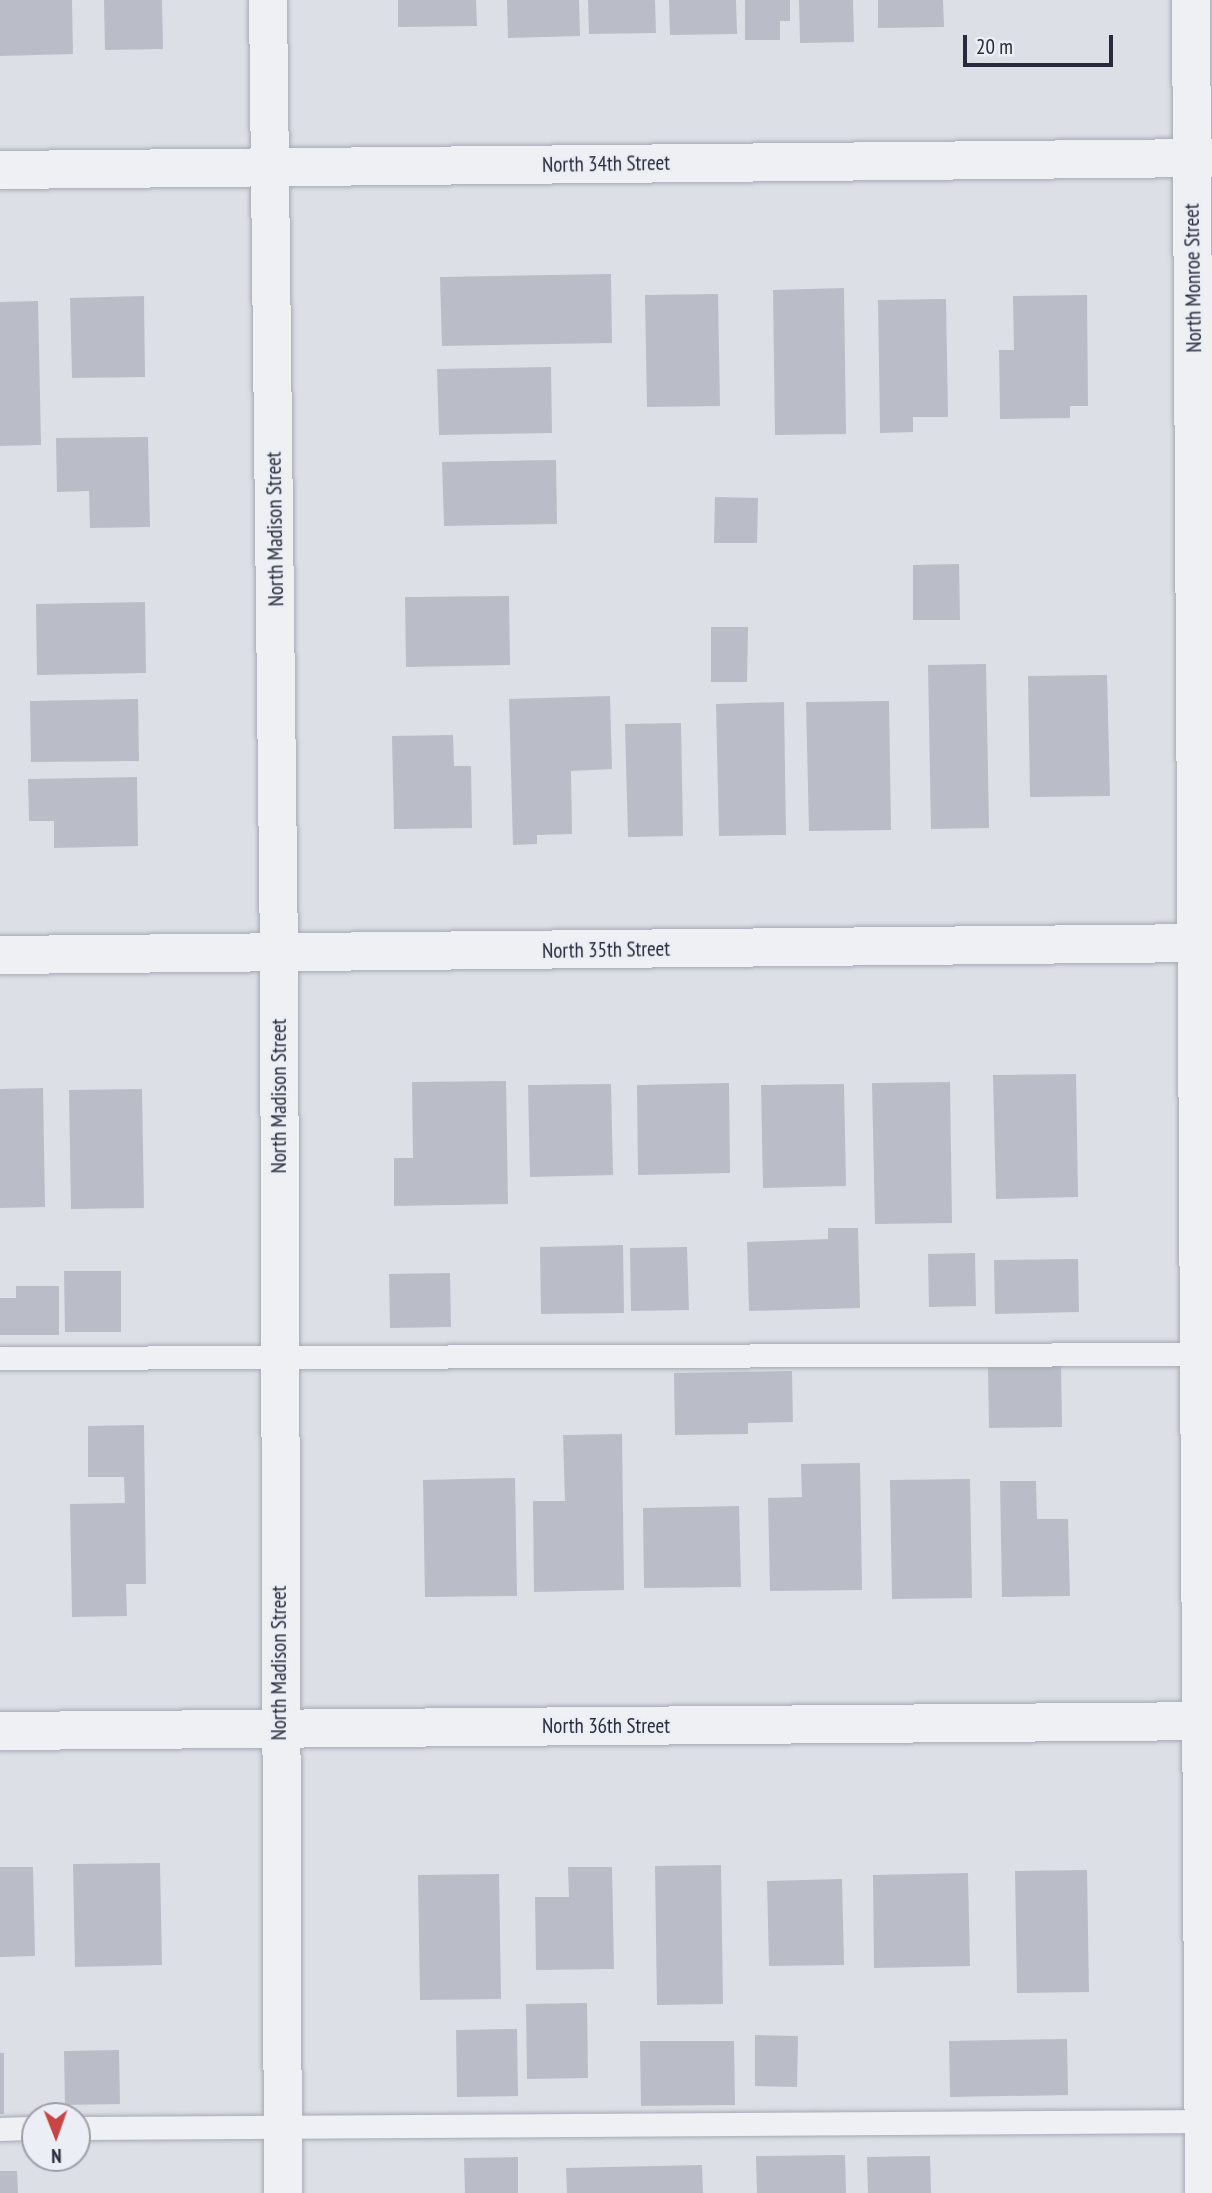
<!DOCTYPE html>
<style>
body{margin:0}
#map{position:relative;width:1212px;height:2193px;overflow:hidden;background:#dcdfe6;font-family:"PT Sans Narrow",sans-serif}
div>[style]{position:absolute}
.building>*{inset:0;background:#babdc8}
.roads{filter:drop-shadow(0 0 2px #a6a9b3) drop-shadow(0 0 2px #a6a9b3)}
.service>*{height:23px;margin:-11.5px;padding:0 11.5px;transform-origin:11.5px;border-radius:11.5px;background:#eff0f4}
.minor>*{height:38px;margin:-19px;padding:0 19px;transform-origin:19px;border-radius:19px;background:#eff0f4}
.tertiary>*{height:38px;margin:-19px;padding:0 19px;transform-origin:19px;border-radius:19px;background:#eff0f4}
span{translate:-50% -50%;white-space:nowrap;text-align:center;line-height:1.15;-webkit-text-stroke:5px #ebeef4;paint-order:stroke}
.street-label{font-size:21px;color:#272b3b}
.north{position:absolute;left:21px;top:2102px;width:70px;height:70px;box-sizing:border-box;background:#ebeef4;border:2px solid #9da0aa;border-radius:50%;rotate:179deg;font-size:19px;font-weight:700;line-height:28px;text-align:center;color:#272b3b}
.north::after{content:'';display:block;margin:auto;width:24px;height:32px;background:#c84445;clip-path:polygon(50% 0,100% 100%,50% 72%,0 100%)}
.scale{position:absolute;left:963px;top:35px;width:150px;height:32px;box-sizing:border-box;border:4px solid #272b3b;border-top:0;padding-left:9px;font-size:21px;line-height:24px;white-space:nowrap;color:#272b3b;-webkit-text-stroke:5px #ebeef4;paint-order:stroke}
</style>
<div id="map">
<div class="building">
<div style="clip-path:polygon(0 0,72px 0,73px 54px,0 56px)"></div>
<div style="clip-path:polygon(104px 0,162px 0,163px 49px,105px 50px)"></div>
<div style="clip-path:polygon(398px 0,476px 0,477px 26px,398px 27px)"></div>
<div style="clip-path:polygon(507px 0,579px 0,580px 36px,508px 38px)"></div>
<div style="clip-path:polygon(588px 0,655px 0,656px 33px,589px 34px)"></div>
<div style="clip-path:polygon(669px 0,736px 0,737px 34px,670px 35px)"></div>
<div style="clip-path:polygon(745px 0,790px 0,790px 21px,780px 21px,780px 40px,745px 40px)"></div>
<div style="clip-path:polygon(799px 0,853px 0,854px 42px,800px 43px)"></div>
<div style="clip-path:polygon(878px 0,943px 0,944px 27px,878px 28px)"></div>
<div style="clip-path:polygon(611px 274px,612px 343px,442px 346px,440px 277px)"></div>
<div style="clip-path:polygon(844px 288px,846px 434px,775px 435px,773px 290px)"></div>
<div style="clip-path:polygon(718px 294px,720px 406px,647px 407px,645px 295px)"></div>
<div style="clip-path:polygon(1087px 295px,1088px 406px,1070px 406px,1070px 418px,1000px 419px,999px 350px,1014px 350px,1013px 296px)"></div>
<div style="clip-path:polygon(144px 296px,145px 377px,72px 378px,70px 298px)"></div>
<div style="clip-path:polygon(946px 299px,948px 417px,913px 417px,913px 432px,880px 433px,878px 300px)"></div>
<div style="clip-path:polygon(38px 301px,41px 445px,0 446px,0 302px)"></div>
<div style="clip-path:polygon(551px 367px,552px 433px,439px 435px,437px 369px)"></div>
<div style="clip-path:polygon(148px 437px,150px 527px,90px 528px,89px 491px,57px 492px,56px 438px)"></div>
<div style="clip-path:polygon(556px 460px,557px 524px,444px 526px,442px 462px)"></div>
<div style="clip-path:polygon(715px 497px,758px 498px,757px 543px,714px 543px)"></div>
<div style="clip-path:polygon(959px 564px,960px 620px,913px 620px,913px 565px)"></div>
<div style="clip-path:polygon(509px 596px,510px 665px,406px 667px,405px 597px)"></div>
<div style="clip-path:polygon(145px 602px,146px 673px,37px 675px,36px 604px)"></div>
<div style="clip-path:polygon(711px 627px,748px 627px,747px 682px,711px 682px)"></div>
<div style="clip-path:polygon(986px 664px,989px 828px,931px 829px,928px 665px)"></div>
<div style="clip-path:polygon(1107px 675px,1110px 796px,1030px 797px,1028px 676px)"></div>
<div style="clip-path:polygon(610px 696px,612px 769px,571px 771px,572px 834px,537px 835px,537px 844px,513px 845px,509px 699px)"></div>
<div style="clip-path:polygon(138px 699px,139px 761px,31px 762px,30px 701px)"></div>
<div style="clip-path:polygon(889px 701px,891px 830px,809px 831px,806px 702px)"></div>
<div style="clip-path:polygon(784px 702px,786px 835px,719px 836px,716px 704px)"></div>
<div style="clip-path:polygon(681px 723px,683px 836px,628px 837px,625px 724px)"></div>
<div style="clip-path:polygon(453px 735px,454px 766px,471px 766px,472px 828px,394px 829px,392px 736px)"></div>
<div style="clip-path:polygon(137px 777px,138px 846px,54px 848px,54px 821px,29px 821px,28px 779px)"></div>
<div style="clip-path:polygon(1076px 1074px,1078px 1197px,996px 1199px,993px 1075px)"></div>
<div style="clip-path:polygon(506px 1081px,508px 1204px,394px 1206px,394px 1158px,413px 1158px,412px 1082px)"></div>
<div style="clip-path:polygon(950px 1082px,952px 1223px,875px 1224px,872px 1083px)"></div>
<div style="clip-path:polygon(729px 1083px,730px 1173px,638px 1175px,637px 1085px)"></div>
<div style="clip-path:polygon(611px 1084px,613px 1175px,530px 1177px,528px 1085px)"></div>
<div style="clip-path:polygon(844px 1084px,846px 1186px,763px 1188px,761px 1085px)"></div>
<div style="clip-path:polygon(43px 1088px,45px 1207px,0 1208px,0 1089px)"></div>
<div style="clip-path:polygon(142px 1089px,144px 1208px,71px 1209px,69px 1090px)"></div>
<div style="clip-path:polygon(828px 1228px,858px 1228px,860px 1308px,749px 1311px,747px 1242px,828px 1239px)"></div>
<div style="clip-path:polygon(623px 1245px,624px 1313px,541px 1314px,540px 1247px)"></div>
<div style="clip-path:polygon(687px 1247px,689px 1310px,631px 1311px,630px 1248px)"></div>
<div style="clip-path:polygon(975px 1253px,976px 1306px,929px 1307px,928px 1254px)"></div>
<div style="clip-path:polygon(1078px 1259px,1079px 1312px,995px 1314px,994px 1260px)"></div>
<div style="clip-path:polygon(64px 1271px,121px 1271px,121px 1332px,65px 1332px)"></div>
<div style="clip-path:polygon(450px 1273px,451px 1327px,390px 1328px,389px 1274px)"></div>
<div style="clip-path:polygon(16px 1286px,59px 1286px,59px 1335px,0 1335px,0 1298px,16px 1298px)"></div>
<div style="clip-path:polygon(1061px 1365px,1062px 1427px,989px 1428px,988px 1366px)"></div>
<div style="clip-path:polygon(792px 1371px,793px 1422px,748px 1423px,748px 1434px,675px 1435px,674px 1373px)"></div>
<div style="clip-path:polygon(144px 1425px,146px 1584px,126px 1584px,127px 1616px,72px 1617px,70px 1504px,125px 1503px,124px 1477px,88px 1477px,88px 1426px)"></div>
<div style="clip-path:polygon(622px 1434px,624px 1590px,534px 1592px,533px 1501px,565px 1501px,563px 1435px)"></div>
<div style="clip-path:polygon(860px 1463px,862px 1590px,770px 1591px,768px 1498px,802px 1497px,801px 1464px)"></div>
<div style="clip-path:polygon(515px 1478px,517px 1596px,425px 1597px,423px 1480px)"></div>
<div style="clip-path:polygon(970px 1479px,972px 1598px,892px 1599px,890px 1480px)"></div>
<div style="clip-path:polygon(1000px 1481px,1036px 1481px,1037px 1519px,1068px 1519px,1070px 1596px,1002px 1597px)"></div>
<div style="clip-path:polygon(739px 1506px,741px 1587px,644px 1588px,643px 1508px)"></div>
<div style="clip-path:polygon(160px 1863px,162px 1965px,75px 1967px,73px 1864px)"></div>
<div style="clip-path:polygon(721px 1865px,723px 2004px,657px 2005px,655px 1866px)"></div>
<div style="clip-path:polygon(0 1867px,33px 1867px,35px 1956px,0 1957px)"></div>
<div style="clip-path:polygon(568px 1867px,612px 1867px,614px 1969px,536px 1970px,535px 1897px,569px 1897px)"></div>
<div style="clip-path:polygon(1087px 1870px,1089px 1992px,1017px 1993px,1015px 1871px)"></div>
<div style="clip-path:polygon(968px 1873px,970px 1966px,874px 1968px,873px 1875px)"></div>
<div style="clip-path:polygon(499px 1874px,501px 1999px,420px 2000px,418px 1875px)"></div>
<div style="clip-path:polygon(842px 1879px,844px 1965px,769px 1966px,767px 1881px)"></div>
<div style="clip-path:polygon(587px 2003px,588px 2078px,527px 2079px,526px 2004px)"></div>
<div style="clip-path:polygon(517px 2029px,518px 2096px,457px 2097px,456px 2030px)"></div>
<div style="clip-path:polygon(755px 2035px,798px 2036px,797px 2087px,755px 2086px)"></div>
<div style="clip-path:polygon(1067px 2039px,1068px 2095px,950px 2097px,949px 2041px)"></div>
<div style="clip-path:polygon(640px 2041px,734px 2041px,735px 2105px,641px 2106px)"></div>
<div style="clip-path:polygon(119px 2050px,120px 2104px,65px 2105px,64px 2051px)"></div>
<div style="clip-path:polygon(0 2053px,4px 2053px,4px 2114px,0 2114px)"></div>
<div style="clip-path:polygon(845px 2155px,846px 2193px,757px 2193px,756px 2156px)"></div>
<div style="clip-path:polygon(930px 2156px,931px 2193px,868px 2193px,867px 2157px)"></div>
<div style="clip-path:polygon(518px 2157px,518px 2193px,465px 2193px,464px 2158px)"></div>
<div style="clip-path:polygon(702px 2165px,703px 2193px,567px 2193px,566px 2168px)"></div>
<div style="clip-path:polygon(0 2171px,17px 2171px,18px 2193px,0 2193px)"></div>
</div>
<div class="roads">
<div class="service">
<div style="left:0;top:1358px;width:1209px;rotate:-0.19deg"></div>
<div style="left:77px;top:2128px;width:1135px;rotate:-0.35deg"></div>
<div style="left:0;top:2129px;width:35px;rotate:-2deg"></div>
</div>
<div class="minor">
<div style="left:268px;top:0;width:954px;rotate:89.34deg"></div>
<div style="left:279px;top:954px;width:1239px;rotate:89.82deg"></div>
<div style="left:1191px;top:0;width:2193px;rotate:89.66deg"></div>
<div style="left:0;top:955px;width:1212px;rotate:-0.57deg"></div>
<div style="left:0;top:1731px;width:1212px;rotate:-0.47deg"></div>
</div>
<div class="tertiary">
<div style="left:0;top:170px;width:1212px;rotate:-0.57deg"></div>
</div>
</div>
<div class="street-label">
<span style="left:606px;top:164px;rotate:-1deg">North 34th Street</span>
<span style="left:1193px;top:278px;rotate:-91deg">North Monroe Street</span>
<span style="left:275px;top:529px;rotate:-91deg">North Madison Street</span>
<span style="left:606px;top:950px;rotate:-1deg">North 35th Street</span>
<span style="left:279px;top:1096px;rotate:-90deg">North Madison Street</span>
<span style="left:279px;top:1663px;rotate:-90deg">North Madison Street</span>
<span style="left:606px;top:1726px">North 36th Street</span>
</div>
<div class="north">N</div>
<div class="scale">20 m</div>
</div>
